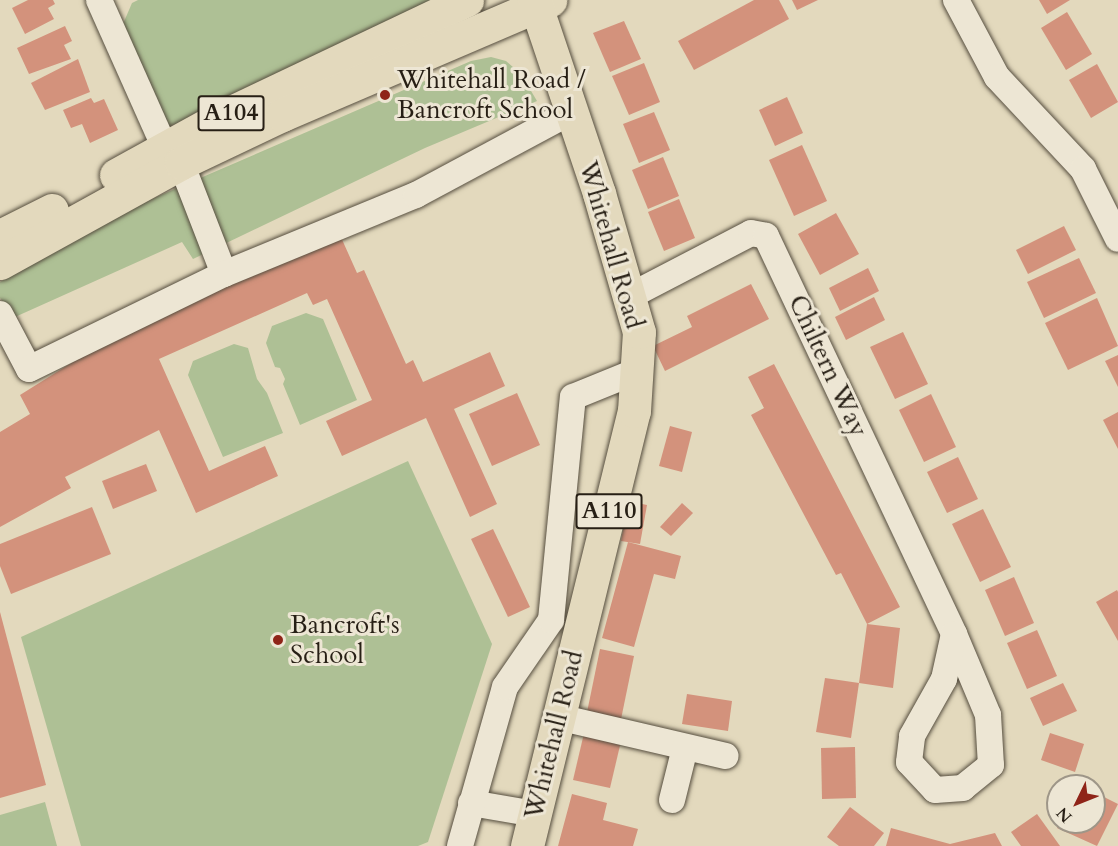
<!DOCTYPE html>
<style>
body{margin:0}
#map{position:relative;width:1118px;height:846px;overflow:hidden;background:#e3d9bd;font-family:Cardo,serif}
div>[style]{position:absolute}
.green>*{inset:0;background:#aec095}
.building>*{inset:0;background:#d3927c}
.roads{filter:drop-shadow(0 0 2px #564e3f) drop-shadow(0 0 2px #564e3f)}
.minor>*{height:26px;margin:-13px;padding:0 13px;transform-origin:13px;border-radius:13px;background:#ede6d4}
.major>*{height:33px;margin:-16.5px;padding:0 16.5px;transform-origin:16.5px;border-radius:16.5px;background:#e3d9bd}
.dots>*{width:16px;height:16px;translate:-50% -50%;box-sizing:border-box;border:3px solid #ede6d4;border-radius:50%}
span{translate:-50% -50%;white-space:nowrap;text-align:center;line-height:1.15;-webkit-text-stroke:6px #ede6d4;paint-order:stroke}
.shield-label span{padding:2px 4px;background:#ede6d4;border:2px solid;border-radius:4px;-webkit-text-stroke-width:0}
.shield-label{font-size:24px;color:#271f15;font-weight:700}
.poi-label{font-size:26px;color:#271f15}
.left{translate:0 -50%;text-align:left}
.street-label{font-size:26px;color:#271f15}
.north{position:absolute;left:1046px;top:774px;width:60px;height:60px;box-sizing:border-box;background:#ede6d4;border:2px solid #9e9688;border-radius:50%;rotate:227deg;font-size:16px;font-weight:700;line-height:24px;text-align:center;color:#271f15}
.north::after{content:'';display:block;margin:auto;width:21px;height:27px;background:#8f2418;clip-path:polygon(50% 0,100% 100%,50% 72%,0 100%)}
</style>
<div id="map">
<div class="green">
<div style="clip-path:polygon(138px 0,439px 0,167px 128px,123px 24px,132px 3px)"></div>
<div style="clip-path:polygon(491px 57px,506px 61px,521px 74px,537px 101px,425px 148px,193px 259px,182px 242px,15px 317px,0 298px,0 282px,147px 201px,471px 61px)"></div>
<div style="clip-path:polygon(306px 313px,323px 319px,357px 400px,300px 425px,283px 384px,285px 379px,280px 368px,275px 367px,266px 343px,272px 326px)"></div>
<div style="clip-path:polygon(234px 344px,248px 348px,257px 379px,267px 393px,283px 433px,223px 457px,188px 375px,193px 361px)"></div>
<div style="clip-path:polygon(408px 461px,492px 644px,428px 842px,418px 846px,81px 846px,21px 637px)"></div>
<div style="clip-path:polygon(45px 802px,57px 846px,0 846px,0 815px)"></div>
</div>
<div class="building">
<div style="clip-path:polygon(28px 0,53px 0,55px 4px,48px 8px,54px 19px,25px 34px,12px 8px)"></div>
<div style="clip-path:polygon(754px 0,779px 0,789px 19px,694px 70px,678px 41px)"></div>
<div style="clip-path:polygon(792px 0,818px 0,797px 10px)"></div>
<div style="clip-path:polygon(1039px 0,1070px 0,1047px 14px)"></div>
<div style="clip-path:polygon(1067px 12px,1092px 54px,1066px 70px,1041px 28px)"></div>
<div style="clip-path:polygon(624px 21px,641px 59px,610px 72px,593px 33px)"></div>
<div style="clip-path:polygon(65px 26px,72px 41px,64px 45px,71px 59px,29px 74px,17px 48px)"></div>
<div style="clip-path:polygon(78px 59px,90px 92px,45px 110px,31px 83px)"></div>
<div style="clip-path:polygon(644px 63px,660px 102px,629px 115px,612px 76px)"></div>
<div style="clip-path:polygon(1097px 64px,1118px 102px,1091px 118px,1069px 80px)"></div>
<div style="clip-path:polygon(787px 97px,803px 133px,775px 146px,759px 110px)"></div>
<div style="clip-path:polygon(91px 98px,94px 103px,104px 99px,118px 130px,90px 143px,82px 124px,71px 128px,63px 110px)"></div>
<div style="clip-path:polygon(654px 112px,670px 150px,639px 163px,623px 124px)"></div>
<div style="clip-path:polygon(802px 145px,827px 201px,794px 216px,769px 160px)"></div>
<div style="clip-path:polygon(663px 157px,679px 196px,648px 209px,632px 170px)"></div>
<div style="clip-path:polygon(679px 199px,695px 238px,664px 251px,648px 212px)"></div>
<div style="clip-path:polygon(836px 213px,859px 254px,820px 275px,798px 234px)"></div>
<div style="clip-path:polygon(1064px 226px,1076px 250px,1028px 274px,1016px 250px)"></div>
<div style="clip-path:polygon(340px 235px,357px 273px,364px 270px,406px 364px,413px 360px,423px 382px,490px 352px,505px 386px,454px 409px,497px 504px,470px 517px,426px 418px,342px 456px,326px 421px,372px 400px,327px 299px,313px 305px,307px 293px,159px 359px,209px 471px,265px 446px,278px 476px,196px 513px,159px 430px,65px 477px,71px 488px,0 527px,0 432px,30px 414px,20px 395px,116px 335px)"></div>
<div style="clip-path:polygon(1079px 258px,1096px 293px,1044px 318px,1027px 282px)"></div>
<div style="clip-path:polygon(868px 268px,879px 291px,840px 311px,829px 288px)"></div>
<div style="clip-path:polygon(751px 284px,769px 319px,665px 371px,653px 346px,692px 327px,687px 316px)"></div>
<div style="clip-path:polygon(874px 297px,885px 320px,846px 340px,835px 317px)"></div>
<div style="clip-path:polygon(1097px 298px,1118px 346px,1068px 370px,1045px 323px)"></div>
<div style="clip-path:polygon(903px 332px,928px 384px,895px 399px,870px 347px)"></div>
<div style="clip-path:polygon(1118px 355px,1118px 387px,1105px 361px)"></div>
<div style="clip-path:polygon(774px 364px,900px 607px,867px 624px,900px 628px,893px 688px,859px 683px,867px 624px,841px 573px,836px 575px,751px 415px,764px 408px,748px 377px)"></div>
<div style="clip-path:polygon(517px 393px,540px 445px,492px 466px,469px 414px)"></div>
<div style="clip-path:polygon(931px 394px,956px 447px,924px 462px,899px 410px)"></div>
<div style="clip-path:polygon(1118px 412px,1118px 449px,1103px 420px)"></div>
<div style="clip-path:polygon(670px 426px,692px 432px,682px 472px,659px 466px)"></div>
<div style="clip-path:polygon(958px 457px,978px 499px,947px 513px,927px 472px)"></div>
<div style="clip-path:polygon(146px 464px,157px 491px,113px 509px,102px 481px)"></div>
<div style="clip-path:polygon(628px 501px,647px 505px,640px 544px,621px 541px)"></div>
<div style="clip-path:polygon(682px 503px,693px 513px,671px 536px,660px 527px)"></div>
<div style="clip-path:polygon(92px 507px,111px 554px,11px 594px,0 566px,0 544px)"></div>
<div style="clip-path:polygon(983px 509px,1011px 567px,980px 582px,952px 524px)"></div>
<div style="clip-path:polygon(493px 529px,530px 607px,508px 617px,471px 539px)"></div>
<div style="clip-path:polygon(628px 542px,681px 556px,675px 579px,654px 574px,634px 647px,602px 638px)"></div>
<div style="clip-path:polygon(1014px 577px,1034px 623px,1005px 636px,985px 590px)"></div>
<div style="clip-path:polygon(1117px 590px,1118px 592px,1118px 641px,1096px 602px)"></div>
<div style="clip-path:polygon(0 612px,46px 785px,0 798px)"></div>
<div style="clip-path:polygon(1037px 630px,1057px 676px,1027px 689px,1007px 643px)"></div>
<div style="clip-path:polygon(600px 649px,634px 656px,619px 729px,585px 722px)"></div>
<div style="clip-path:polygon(825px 678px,859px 683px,851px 738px,816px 732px)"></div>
<div style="clip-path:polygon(1063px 683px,1077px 711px,1043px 726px,1030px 698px)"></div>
<div style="clip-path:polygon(687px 694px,732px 701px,728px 731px,682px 724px)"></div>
<div style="clip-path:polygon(585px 729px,622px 737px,610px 788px,573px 780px)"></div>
<div style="clip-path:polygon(1050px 733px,1084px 744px,1075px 772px,1041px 760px)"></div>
<div style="clip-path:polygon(855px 747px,856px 798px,822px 799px,821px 748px)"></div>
<div style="clip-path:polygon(1094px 792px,1118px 804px,1097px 846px,1057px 828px,1060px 822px,1094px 822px)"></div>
<div style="clip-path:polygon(572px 794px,607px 803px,603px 820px,638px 829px,633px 846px,558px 846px)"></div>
<div style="clip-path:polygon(850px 807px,884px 833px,874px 846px,839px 846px,827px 837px)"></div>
<div style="clip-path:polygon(1037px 814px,1060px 846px,1021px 846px,1011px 832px)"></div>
<div style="clip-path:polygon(891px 828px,950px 844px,995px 833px,1002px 846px,886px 846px)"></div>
</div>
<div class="roads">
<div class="minor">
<div style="left:99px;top:0;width:160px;rotate:66deg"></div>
<div style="left:956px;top:0;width:87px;rotate:62deg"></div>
<div style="left:997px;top:77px;width:126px;rotate:46.9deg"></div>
<div style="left:1083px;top:169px;width:78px;rotate:63.4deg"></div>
<div style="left:181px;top:163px;width:119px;rotate:68.8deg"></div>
<div style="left:224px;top:274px;width:208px;rotate:-22.4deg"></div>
<div style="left:416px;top:195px;width:174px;rotate:-28.2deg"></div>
<div style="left:630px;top:296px;width:136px;rotate:-27.5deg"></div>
<div style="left:751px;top:233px;width:15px;rotate:11deg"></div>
<div style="left:766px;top:236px;width:440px;rotate:64.7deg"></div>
<div style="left:954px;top:634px;width:88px;rotate:67.2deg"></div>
<div style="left:988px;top:715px;width:50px;rotate:86.6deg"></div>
<div style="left:991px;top:765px;width:36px;rotate:141deg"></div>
<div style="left:963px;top:788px;width:28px;rotate:176deg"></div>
<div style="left:935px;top:790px;width:38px;rotate:-133deg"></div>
<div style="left:909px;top:762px;width:26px;rotate:-83deg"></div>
<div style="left:912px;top:736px;width:65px;rotate:-60.7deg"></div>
<div style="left:944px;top:679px;width:46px;rotate:-77.5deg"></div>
<div style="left:0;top:314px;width:62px;rotate:62.2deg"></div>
<div style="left:29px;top:369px;width:217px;rotate:-26deg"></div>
<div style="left:558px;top:717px;width:172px;rotate:13.1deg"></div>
<div style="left:672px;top:800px;width:54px;rotate:-76deg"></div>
<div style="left:471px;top:803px;width:65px;rotate:9.8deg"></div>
<div style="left:460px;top:846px;width:165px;rotate:-74.2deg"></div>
<div style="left:505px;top:687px;width:81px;rotate:-55.5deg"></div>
<div style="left:551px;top:620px;width:224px;rotate:-84.4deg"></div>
<div style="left:573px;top:397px;width:69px;rotate:-22.1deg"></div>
</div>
<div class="major">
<div style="left:116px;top:175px;width:124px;rotate:-28.8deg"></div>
<div style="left:225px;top:115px;width:268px;rotate:-25.4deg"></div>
<div style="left:0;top:236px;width:58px;rotate:-26.6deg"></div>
<div style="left:0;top:263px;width:207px;rotate:-28.9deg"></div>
<div style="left:181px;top:163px;width:112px;rotate:-25.4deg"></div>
<div style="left:282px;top:115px;width:292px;rotate:-23.2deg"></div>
<div style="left:527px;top:846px;width:448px;rotate:-76.2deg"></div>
<div style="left:634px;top:411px;width:79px;rotate:-86.4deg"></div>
<div style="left:639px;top:332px;width:145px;rotate:-106.1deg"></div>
<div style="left:599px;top:193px;width:204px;rotate:-108.6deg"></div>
</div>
</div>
<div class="dots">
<div style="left:385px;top:95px;background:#8f2418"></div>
<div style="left:278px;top:640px;background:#8f2418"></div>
</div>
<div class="shield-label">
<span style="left:231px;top:113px">A104</span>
<span style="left:609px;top:511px">A110</span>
</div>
<div class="poi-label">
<span class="left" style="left:397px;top:95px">Whitehall Road /<br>Bancroft School</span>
<span class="left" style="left:290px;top:640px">Bancroft's<br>School</span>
</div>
<div class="street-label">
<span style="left:611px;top:245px;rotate:74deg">Whitehall Road</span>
<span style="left:828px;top:366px;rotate:65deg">Chiltern Way</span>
<span style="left:554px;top:735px;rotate:-76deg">Whitehall Road</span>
</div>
<div class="north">N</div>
</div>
